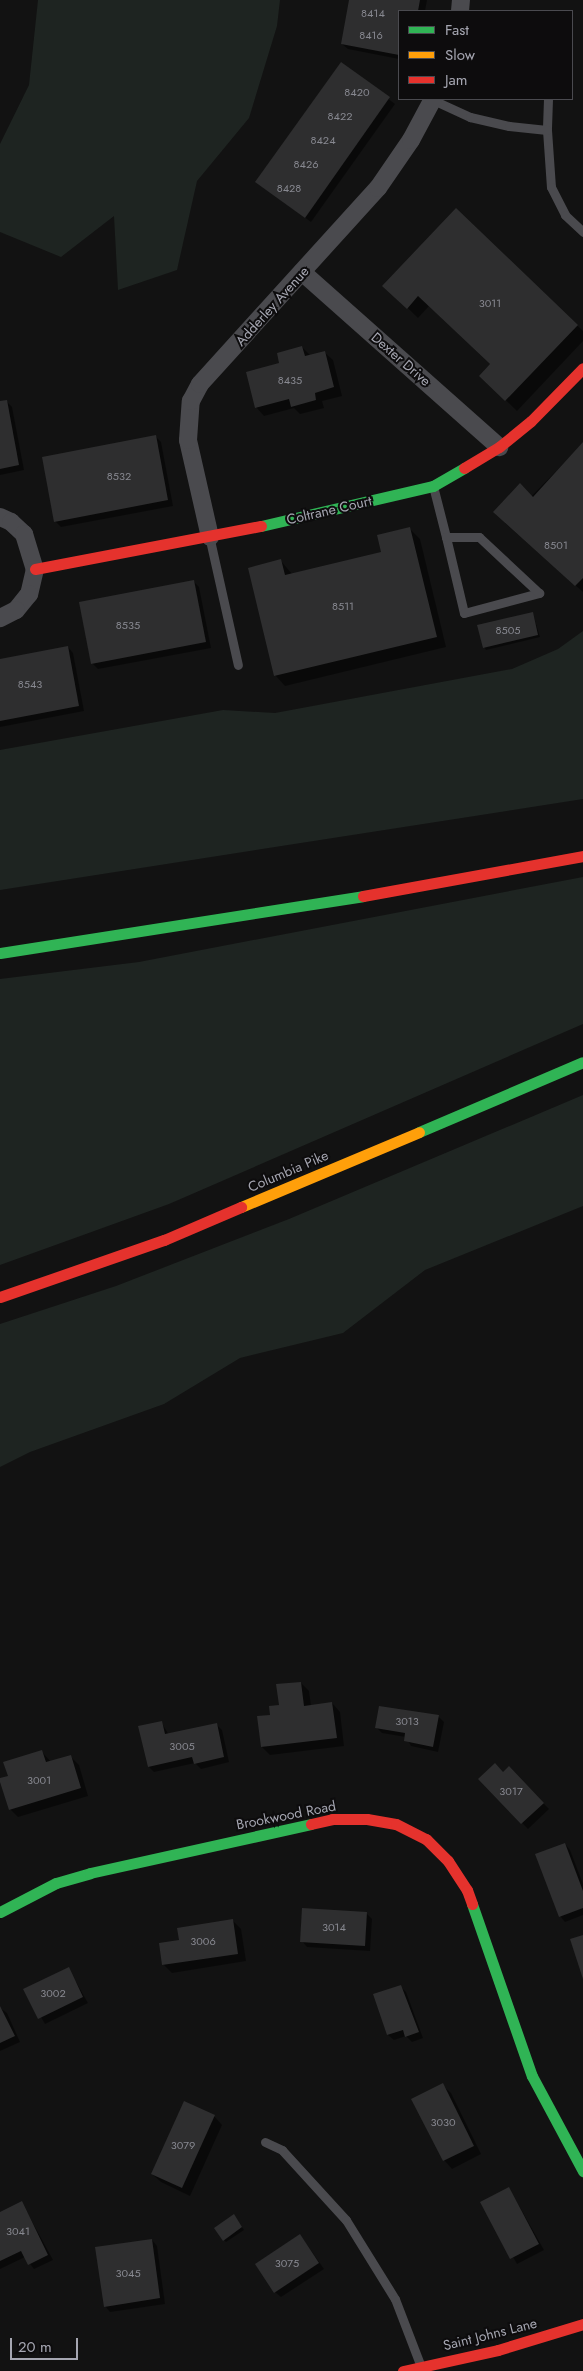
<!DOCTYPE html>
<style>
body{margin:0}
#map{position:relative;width:583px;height:2371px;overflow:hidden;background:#121212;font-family:Jost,sans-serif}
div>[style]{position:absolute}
.green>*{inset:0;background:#1e2421}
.shadow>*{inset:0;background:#0007}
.building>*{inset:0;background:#2e2e2f}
.lane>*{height:9px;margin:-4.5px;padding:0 4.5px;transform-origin:4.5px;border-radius:4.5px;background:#4a4a4e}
.street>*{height:18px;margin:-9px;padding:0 9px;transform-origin:9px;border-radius:9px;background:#4a4a4e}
.fast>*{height:11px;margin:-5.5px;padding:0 5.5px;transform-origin:5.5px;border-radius:5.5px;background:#30b455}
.slow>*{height:11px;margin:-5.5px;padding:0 5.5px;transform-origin:5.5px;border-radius:5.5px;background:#ff9f0a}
.jam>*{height:11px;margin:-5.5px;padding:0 5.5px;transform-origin:5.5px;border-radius:5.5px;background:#e5322d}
span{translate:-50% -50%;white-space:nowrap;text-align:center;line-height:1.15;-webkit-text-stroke:4px #0d0c0d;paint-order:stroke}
.number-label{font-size:11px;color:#878890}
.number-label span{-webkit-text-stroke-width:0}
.street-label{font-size:14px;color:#a5a6b1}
.legend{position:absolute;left:398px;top:10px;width:175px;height:90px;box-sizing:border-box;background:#0d0c0d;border:1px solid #4a4a4f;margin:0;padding:6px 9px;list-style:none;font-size:15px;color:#a5a6b1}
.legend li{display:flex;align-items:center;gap:10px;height:25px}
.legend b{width:25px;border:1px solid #4a4a4f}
.scale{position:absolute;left:10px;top:2338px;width:68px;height:22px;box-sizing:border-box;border:2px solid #a5a6b1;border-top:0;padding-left:6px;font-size:15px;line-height:18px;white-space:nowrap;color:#a5a6b1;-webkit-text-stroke:4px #0d0c0d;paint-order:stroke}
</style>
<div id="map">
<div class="green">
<div style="clip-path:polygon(38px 0,280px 0,277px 26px,249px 118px,197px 181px,177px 270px,118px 290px,114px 216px,61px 257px,0 232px,0 144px,29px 85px)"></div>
<div style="clip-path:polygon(583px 631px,583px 799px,0 890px,0 750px,223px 710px,275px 713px,512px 669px,558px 649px)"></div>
<div style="clip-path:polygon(583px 877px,583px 1024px,169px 1204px,0 1265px,0 979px,139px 962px)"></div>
<div style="clip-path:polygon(583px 1095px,583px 1206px,425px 1270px,343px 1333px,240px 1358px,164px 1404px,30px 1452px,0 1467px,0 1324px,116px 1286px,289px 1219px)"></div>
</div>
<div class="shadow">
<div style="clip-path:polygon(350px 0,427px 0,425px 11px,399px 11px,399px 59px,348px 49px,342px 44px)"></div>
<div style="clip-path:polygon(341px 63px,395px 104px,311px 222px,257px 182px)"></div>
<div style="clip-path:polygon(456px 209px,583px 331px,583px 341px,517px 411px,491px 386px,491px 365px,429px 306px,418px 318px,384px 285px)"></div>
<div style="clip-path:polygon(302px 347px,311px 356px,324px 352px,333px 360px,342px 396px,322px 401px,324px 408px,300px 414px,294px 408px,264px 416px,256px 407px,281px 363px)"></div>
<div style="clip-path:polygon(6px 401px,12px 407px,24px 470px,0 475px,0 402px)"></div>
<div style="clip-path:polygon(155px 436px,161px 442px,173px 506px,61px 527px,55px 521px)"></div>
<div style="clip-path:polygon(583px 444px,583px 592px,505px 523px)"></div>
<div style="clip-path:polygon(410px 529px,420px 539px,446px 647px,285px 686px,275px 675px,281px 561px,292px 574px,383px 553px)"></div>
<div style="clip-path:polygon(194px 582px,199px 587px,211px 648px,98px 669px,92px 663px)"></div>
<div style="clip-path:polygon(533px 614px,540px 637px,486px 650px,484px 647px)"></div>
<div style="clip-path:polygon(68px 647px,73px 653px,84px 711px,0 727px,0 660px)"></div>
<div style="clip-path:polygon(301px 1683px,309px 1691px,311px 1706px,332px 1703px,340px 1712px,344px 1746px,270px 1755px,262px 1747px,280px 1706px)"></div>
<div style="clip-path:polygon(438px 1716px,444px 1722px,438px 1752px,411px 1746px,406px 1737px,382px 1733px,376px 1727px)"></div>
<div style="clip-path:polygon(161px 1722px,169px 1735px,216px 1724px,222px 1730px,229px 1762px,201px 1769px,195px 1763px,154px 1772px,149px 1767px)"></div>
<div style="clip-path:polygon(42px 1752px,51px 1762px,70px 1756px,79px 1765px,88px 1796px,18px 1817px,10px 1809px,9px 1777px)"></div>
<div style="clip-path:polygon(509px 1768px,549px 1809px,528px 1829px,480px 1779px,503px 1773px)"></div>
<div style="clip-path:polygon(565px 1844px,570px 1850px,583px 1884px,583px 1915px,565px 1922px,560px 1916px)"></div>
<div style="clip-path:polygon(366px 1913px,372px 1919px,370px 1951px,307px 1947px,302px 1941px)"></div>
<div style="clip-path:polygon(233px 1921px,241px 1929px,246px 1961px,172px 1973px,163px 1964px,180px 1941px)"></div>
<div style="clip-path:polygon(68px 1968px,88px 2003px,45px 2024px,25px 1990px)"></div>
<div style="clip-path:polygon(400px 1986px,406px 1992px,423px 2038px,412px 2042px,406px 2036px,394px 2040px,388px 2035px)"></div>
<div style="clip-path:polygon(0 2008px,7px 2013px,20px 2042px,0 2051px)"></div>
<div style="clip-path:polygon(442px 2085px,451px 2093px,481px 2154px,452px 2169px,444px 2160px)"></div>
<div style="clip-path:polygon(214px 2116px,222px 2125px,190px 2196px,161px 2182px,152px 2174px)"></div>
<div style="clip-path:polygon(509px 2188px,544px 2250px,517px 2264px,482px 2203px)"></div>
<div style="clip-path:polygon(22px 2203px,53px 2260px,34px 2269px,25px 2257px,0 2269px,0 2213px)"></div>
<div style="clip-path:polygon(236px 2219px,244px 2230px,226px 2242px,224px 2240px)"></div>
<div style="clip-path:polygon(300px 2235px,324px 2269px,281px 2297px,275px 2292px)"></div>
<div style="clip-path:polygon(152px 2240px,157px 2246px,165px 2304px,110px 2312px,105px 2306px)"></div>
</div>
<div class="building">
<div style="clip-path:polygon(349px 0,420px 0,418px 11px,399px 11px,399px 55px,341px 44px)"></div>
<div style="clip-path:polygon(341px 62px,390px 97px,305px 218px,255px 182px)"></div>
<div style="clip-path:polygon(456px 208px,578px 325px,505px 401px,479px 376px,490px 364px,418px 296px,407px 309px,382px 286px)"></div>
<div style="clip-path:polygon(302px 346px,305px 356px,325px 351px,334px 387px,315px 393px,316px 400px,291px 407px,289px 399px,255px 408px,246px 372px,279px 363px,277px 353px)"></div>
<div style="clip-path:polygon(7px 400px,19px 465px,0 469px,0 401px)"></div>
<div style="clip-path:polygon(156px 435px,168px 500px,54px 522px,42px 457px)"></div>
<div style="clip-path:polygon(583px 442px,583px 578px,575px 586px,493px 512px,520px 483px,533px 497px)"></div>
<div style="clip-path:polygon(410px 527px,437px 637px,274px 676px,248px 568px,281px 559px,285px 575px,381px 552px,377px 535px)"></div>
<div style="clip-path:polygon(194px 580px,206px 642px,91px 664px,79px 602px)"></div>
<div style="clip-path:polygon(533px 612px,538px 635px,483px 648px,477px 625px)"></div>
<div style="clip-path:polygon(68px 646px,79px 706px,0 721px,0 659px)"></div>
<div style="clip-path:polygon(301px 1682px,304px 1706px,332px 1702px,337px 1738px,261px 1747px,257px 1716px,270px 1715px,269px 1706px,279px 1705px,276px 1684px)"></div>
<div style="clip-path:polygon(379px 1706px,439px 1715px,433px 1747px,404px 1741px,405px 1733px,375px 1728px)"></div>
<div style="clip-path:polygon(162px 1721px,165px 1734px,217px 1723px,224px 1757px,194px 1764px,192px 1757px,148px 1767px,138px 1726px)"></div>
<div style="clip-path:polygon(42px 1750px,46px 1762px,71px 1755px,81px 1788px,9px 1810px,0 1782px,0 1778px,8px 1776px,3px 1762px)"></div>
<div style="clip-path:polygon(495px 1763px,503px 1772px,509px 1766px,544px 1803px,521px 1824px,478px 1779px)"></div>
<div style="clip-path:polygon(565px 1843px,583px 1891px,583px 1908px,559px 1917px,535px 1854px)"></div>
<div style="clip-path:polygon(302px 1908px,367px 1912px,365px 1946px,300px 1942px)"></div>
<div style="clip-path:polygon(233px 1919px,238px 1954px,162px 1965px,159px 1943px,179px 1940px,177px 1928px)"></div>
<div style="clip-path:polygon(583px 1935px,583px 1979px,570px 1939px)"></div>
<div style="clip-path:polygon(69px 1967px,83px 1997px,38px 2019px,23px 1989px)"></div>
<div style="clip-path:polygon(401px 1985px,419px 2032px,405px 2037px,403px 2030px,387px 2035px,373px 1994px)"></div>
<div style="clip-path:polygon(0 2006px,15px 2036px,0 2043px)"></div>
<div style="clip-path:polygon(443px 2083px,474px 2146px,443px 2161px,411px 2099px)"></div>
<div style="clip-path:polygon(184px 2101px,215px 2115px,182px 2188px,151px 2174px)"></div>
<div style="clip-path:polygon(509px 2187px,539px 2244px,510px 2259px,480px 2202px)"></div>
<div style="clip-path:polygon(22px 2201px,48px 2255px,28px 2265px,21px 2251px,0 2261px,0 2212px)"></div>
<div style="clip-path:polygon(234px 2214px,242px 2227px,223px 2241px,214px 2228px)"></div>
<div style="clip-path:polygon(300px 2234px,319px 2263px,274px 2293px,255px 2264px)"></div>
<div style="clip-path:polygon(152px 2239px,160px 2298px,104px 2307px,95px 2247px)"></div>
</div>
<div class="lane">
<div style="left:548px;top:99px;width:31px;rotate:92deg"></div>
<div style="left:547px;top:130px;width:57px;rotate:86deg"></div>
<div style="left:551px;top:187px;width:31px;rotate:63deg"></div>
<div style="left:565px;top:215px;width:25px;rotate:43deg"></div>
<div style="left:433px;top:100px;width:41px;rotate:24.7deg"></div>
<div style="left:470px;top:117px;width:40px;rotate:13deg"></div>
<div style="left:509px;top:126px;width:38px;rotate:6deg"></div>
<div style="left:433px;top:486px;width:53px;rotate:75.7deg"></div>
<div style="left:446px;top:537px;width:78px;rotate:76.7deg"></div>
<div style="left:464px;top:613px;width:78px;rotate:-14.9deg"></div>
<div style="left:539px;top:593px;width:82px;rotate:-137deg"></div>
<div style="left:479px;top:537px;width:33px;rotate:180deg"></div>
<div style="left:210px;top:540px;width:128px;rotate:77.4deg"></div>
<div style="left:265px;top:2142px;width:19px;rotate:25deg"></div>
<div style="left:282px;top:2150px;width:95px;rotate:47.6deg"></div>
<div style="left:346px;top:2220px;width:93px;rotate:58.2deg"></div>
<div style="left:395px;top:2299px;width:70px;rotate:69deg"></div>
</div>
<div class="street">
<div style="left:460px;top:11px;width:11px;rotate:-85deg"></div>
<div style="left:302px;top:272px;width:264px;rotate:41.6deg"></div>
<div style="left:0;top:517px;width:12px;rotate:24deg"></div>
<div style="left:11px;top:522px;width:18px;rotate:43deg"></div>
<div style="left:24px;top:534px;width:37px;rotate:73deg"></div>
<div style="left:35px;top:569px;width:26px;rotate:103deg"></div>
<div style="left:29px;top:594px;width:21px;rotate:129deg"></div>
<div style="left:16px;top:610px;width:18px;rotate:153deg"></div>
<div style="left:210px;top:537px;width:99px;rotate:-102.8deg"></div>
<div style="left:188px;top:440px;width:39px;rotate:-86deg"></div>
<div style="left:191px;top:401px;width:19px;rotate:-62deg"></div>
<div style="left:200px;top:384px;width:265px;rotate:-47.8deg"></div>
<div style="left:378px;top:188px;width:58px;rotate:-55.5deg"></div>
<div style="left:411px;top:140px;width:47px;rotate:-61.8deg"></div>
</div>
<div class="fast">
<div style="left:261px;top:526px;width:177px;rotate:-13.1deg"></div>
<div style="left:433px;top:486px;width:36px;rotate:-30deg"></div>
<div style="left:0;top:953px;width:367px;rotate:-8.9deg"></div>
<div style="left:419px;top:1132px;width:178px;rotate:-23.1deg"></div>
<div style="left:472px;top:1904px;width:182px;rotate:70.8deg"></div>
<div style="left:532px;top:2076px;width:108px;rotate:61.8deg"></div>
<div style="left:0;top:1912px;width:63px;rotate:-27.4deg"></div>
<div style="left:56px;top:1883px;width:35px;rotate:-16deg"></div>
<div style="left:90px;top:1873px;width:226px;rotate:-12.5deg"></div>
</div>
<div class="slow">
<div style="left:241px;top:1207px;width:193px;rotate:-22.8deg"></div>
</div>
<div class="jam">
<div style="left:464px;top:468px;width:41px;rotate:-31deg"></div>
<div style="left:499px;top:447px;width:41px;rotate:-39.1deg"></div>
<div style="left:531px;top:421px;width:74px;rotate:-45.5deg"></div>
<div style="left:35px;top:569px;width:230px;rotate:-10.8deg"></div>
<div style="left:363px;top:896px;width:224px;rotate:-10.3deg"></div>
<div style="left:0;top:1297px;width:174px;rotate:-19.2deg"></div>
<div style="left:164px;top:1240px;width:84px;rotate:-23.2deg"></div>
<div style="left:311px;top:1824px;width:22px;rotate:-13deg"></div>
<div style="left:332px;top:1819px;width:35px"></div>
<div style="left:367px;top:1819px;width:29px;rotate:10deg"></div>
<div style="left:396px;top:1824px;width:34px;rotate:27deg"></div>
<div style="left:426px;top:1839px;width:31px;rotate:45deg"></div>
<div style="left:448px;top:1861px;width:35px;rotate:57deg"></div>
<div style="left:467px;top:1890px;width:15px;rotate:70deg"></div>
<div style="left:403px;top:2371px;width:97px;rotate:-12.5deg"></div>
<div style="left:498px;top:2350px;width:89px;rotate:-17deg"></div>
</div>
<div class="number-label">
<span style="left:373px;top:13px">8414</span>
<span style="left:371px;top:35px">8416</span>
<span style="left:357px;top:92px">8420</span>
<span style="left:340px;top:116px">8422</span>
<span style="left:323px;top:140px">8424</span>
<span style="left:306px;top:164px">8426</span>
<span style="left:289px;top:188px">8428</span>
<span style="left:490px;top:303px">3011</span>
<span style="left:290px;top:380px">8435</span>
<span style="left:119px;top:476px">8532</span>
<span style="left:556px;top:545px">8501</span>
<span style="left:343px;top:606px">8511</span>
<span style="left:128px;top:625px">8535</span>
<span style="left:508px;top:630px">8505</span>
<span style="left:30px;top:684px">8543</span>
<span style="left:407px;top:1721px">3013</span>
<span style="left:182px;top:1746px">3005</span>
<span style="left:39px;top:1780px">3001</span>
<span style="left:511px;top:1791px">3017</span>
<span style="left:334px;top:1927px">3014</span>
<span style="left:203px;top:1941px">3006</span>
<span style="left:53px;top:1993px">3002</span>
<span style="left:443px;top:2122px">3030</span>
<span style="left:183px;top:2145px">3079</span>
<span style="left:18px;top:2231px">3041</span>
<span style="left:287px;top:2263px">3075</span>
<span style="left:128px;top:2273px">3045</span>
</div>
<div class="street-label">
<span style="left:272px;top:306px;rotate:-48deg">Adderley Avenue</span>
<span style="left:401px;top:359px;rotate:41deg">Dexter Drive</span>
<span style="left:329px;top:510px;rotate:-13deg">Coltrane Court</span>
<span style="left:288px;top:1171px;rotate:-23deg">Columbia Pike</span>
<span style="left:286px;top:1815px;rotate:-11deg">Brookwood Road</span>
<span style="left:490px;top:2334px;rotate:-14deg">Saint Johns Lane</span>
</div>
<ul class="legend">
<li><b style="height:6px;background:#30b455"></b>Fast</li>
<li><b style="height:6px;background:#ff9f0a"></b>Slow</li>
<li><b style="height:6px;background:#e5322d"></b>Jam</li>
</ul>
<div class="scale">20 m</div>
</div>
